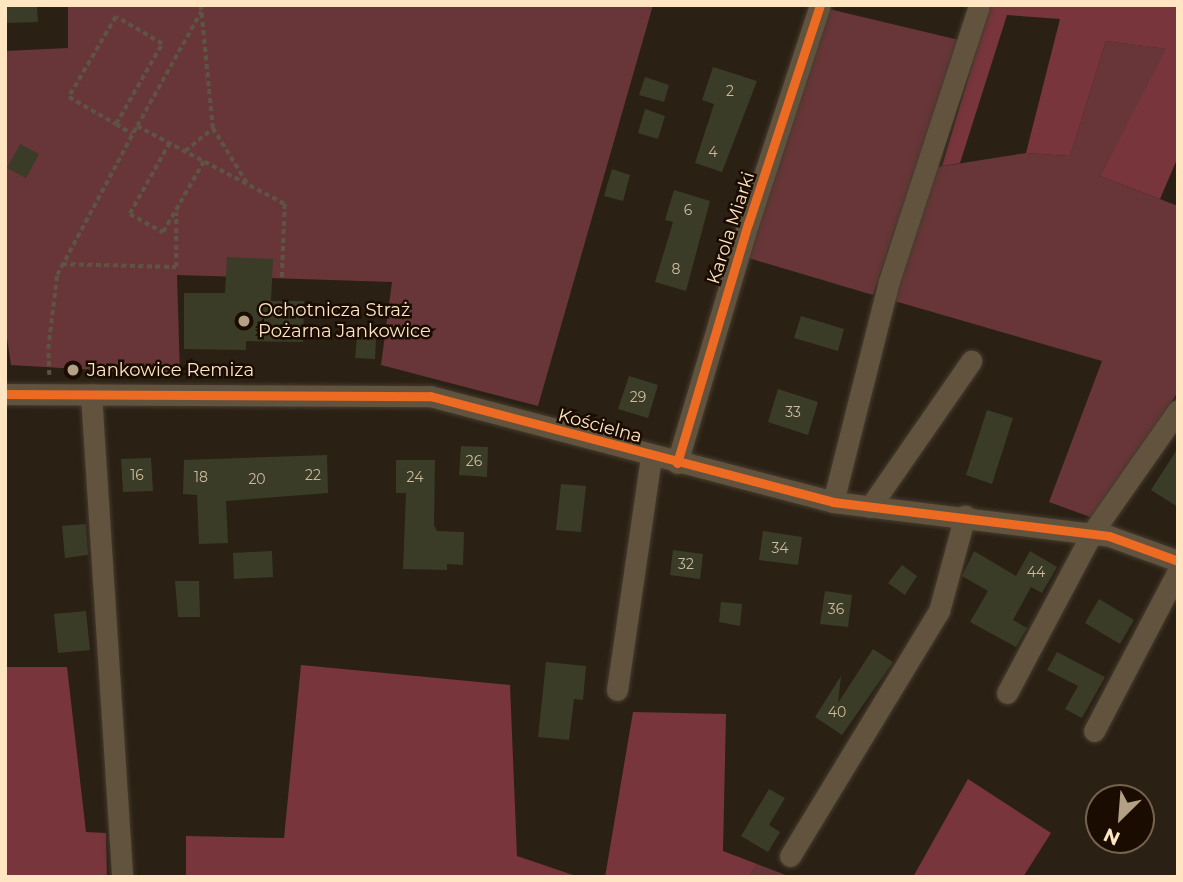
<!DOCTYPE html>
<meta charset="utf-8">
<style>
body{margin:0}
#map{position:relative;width:1183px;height:882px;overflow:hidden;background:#2a2114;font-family:Montserrat,sans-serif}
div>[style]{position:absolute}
.green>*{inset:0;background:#683638}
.forest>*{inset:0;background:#78353b}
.building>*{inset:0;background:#3a3c28}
.path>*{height:3.5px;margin-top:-1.75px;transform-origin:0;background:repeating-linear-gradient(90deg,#5e5444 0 5px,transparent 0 8.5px)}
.roads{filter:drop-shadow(0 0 2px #463b2e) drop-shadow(0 0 2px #463b2e)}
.minor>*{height:21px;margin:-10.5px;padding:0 10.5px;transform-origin:10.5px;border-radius:10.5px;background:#61533e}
.cycleway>*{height:9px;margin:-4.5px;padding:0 4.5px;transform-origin:4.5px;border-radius:4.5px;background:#ed6a23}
.dots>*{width:19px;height:19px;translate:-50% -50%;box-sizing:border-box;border:4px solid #1a0c00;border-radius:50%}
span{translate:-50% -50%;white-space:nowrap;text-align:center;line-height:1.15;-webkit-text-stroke:5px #1a0c00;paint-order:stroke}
.number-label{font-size:14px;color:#cebb9c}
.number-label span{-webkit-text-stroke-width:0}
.street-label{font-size:18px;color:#ffe5c2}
.poi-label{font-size:18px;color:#ffe5c2}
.left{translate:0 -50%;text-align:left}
.frame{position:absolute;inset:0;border:7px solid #ffe5c2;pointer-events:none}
.north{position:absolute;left:1085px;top:784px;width:70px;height:70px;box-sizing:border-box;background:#1a0c00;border:2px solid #76634e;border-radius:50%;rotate:205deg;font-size:19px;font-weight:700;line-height:28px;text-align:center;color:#ffe5c2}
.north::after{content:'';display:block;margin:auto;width:24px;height:32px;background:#b4a085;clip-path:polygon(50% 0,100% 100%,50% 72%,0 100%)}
</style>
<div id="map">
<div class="green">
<div style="clip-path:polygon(68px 5px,653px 5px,538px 406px,381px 365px,392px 282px,177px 275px,180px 375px,11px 365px,5px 325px,5px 51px,68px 48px)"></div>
<div style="clip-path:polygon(829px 9px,959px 40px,873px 295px,745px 257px)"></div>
<div style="clip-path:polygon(1106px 41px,1167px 49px,1100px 176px,1178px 206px,1178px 392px,1093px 518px,1049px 502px,1102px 361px,891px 300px,931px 168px,1026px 153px,1070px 156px)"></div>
<div style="clip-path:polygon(757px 864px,791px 877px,749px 877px)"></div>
</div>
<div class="forest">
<div style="clip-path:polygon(990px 5px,1178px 5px,1178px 157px,1160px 199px,1100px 176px,1166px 49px,1106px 41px,1070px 156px,1026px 153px,1060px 19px,1007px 15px,960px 163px,942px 166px)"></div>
<div style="clip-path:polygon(301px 665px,510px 685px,517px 856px,579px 877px,186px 877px,186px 836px,284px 838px)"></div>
<div style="clip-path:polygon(5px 667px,67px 667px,86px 832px,106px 833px,107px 877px,5px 877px)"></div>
<div style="clip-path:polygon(633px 712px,726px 714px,723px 851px,757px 864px,749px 877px,605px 877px)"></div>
<div style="clip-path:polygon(968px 779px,1051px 833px,1023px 877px,913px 877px)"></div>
</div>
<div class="building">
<div style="clip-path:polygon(5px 5px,37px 5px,38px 22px,5px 23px)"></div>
<div style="clip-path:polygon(713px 67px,757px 81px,722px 172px,695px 163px,714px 104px,702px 100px)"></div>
<div style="clip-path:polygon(645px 77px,669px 85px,664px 102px,639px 95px)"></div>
<div style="clip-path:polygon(645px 109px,665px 116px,658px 139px,638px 133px)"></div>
<div style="clip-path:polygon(20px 144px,39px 154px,26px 178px,7px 168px)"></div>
<div style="clip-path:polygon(612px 169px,630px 175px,623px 201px,604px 196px)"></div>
<div style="clip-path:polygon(674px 190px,710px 201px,686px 291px,655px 282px,673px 222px,665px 220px)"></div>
<div style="clip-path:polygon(227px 257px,273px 259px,271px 301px,304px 301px,303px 342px,246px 341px,246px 350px,184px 349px,184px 293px,225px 293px)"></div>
<div style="clip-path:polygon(801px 316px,844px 329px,838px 351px,794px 338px)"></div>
<div style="clip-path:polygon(357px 337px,376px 338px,375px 359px,355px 358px)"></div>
<div style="clip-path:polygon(629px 376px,658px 385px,648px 418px,618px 409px)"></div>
<div style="clip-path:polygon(778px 389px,818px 402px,808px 435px,768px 422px)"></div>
<div style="clip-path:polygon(987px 410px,1013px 418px,992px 484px,966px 475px)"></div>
<div style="clip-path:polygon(461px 446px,488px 447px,487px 477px,459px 475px)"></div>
<div style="clip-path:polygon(1178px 448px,1178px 507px,1151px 490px)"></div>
<div style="clip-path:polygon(327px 455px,328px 493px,226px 501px,228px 543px,199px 544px,197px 495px,183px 494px,184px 460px)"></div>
<div style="clip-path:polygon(151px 458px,153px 491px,123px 492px,121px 459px)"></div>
<div style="clip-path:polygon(396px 460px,435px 460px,434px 525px,437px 531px,464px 532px,463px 565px,447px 564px,447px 570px,403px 569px,406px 493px,396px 493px)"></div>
<div style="clip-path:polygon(561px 484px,586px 486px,581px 532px,556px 530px)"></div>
<div style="clip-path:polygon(86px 524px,88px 555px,65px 558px,62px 526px)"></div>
<div style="clip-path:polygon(763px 531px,802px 537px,798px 565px,759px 560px)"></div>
<div style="clip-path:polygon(673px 550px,703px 554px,700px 579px,670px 575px)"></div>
<div style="clip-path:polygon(272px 551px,273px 577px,234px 579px,233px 553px)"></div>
<div style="clip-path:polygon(974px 551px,1016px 576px,1030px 551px,1057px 567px,1042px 593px,1031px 587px,1013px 620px,1027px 628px,1016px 647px,970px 622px,988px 591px,962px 576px)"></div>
<div style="clip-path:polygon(902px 565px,917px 576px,905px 595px,888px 583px)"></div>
<div style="clip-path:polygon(175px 581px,199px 581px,200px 617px,178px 617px)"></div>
<div style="clip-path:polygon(825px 591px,852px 595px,848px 627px,820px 624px)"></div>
<div style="clip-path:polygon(1099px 599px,1134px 620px,1120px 644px,1085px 623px)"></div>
<div style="clip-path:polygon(721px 602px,742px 604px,740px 626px,719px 622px)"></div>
<div style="clip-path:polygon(86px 611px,90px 650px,58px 653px,54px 614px)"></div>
<div style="clip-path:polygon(873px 649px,893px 662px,842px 735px,815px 717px,841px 676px,838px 703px)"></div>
<div style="clip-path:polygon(1057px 652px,1105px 677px,1082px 718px,1065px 709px,1078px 686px,1047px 670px)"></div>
<div style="clip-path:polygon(546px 662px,586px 666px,583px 700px,574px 699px,569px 740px,538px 737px)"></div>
<div style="clip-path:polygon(769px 789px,785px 798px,769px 825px,780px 832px,768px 852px,741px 836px)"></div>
</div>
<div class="path">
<div style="left:201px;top:5px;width:124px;rotate:84.4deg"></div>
<div style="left:213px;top:128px;width:65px;rotate:58.3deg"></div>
<div style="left:116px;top:124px;width:92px;rotate:-60.1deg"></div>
<div style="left:162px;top:44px;width:53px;rotate:-149.6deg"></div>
<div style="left:116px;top:17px;width:93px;rotate:120.4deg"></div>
<div style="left:69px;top:97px;width:54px;rotate:29.9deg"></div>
<div style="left:116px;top:124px;width:19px;rotate:32deg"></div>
<div style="left:137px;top:126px;width:131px;rotate:-60.7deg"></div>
<div style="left:170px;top:143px;width:81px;rotate:119.4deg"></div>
<div style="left:130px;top:214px;width:38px;rotate:29deg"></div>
<div style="left:163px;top:232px;width:82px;rotate:-60deg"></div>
<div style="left:185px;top:151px;width:36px;rotate:-39deg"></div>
<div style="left:62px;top:264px;width:114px;rotate:1.5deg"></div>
<div style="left:176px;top:267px;width:54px;rotate:-90deg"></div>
<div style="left:49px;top:375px;width:26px;rotate:-92deg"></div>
<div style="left:48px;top:349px;width:75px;rotate:-83.1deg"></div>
<div style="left:57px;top:275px;width:169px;rotate:-61.8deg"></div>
<div style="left:137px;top:126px;width:167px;rotate:27.8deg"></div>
<div style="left:285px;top:204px;width:75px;rotate:92.3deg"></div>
</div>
<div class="roads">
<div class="minor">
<div style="left:5px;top:394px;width:425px;rotate:0.3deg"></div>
<div style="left:430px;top:396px;width:417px;rotate:14.7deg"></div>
<div style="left:833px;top:502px;width:278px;rotate:7deg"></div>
<div style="left:1109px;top:536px;width:73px;rotate:19.9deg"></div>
<div style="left:91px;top:394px;width:484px;rotate:86.3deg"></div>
<div style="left:677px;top:463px;width:249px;rotate:-73.5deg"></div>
<div style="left:748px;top:224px;width:231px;rotate:-71.8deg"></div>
<div style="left:833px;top:502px;width:228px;rotate:-75.8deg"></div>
<div style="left:889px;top:281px;width:290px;rotate:-71.9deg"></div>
<div style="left:870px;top:507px;width:178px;rotate:-55.3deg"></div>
<div style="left:617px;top:690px;width:235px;rotate:-81.7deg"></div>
<div style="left:1007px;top:693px;width:181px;rotate:-62deg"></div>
<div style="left:1092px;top:533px;width:150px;rotate:-55deg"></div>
<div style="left:1094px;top:731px;width:181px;rotate:-62.3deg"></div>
<div style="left:790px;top:856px;width:287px;rotate:-58.7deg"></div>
<div style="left:939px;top:611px;width:99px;rotate:-74.8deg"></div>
</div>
</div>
<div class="cycleway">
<div style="left:5px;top:394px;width:425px;rotate:0.3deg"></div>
<div style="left:430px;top:396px;width:417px;rotate:14.7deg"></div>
<div style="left:833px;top:502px;width:278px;rotate:7deg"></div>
<div style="left:1109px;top:536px;width:73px;rotate:19.9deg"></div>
<div style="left:677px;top:463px;width:249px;rotate:-73.5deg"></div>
<div style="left:748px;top:224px;width:231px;rotate:-71.8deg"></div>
</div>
<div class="dots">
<div style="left:244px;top:321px;background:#b4a085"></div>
<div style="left:73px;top:370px;background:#b4a085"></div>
</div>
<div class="number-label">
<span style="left:730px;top:91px">2</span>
<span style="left:713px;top:152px">4</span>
<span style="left:688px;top:210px">6</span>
<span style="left:676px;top:269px">8</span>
<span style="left:638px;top:397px">29</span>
<span style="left:793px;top:412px">33</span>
<span style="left:474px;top:461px">26</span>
<span style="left:137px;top:475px">16</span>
<span style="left:313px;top:475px">22</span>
<span style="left:201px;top:477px">18</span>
<span style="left:415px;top:477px">24</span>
<span style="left:257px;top:479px">20</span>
<span style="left:780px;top:548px">34</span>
<span style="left:686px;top:564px">32</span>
<span style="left:1036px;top:572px">44</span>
<span style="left:836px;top:609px">36</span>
<span style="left:837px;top:712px">40</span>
</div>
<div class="street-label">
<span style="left:731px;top:228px;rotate:-72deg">Karola Miarki</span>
<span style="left:600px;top:426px;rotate:15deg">Kościelna</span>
</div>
<div class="poi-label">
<span class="left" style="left:258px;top:321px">Ochotnicza Straż<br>Pożarna Jankowice</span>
<span class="left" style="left:87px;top:370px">Jankowice Remiza</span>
</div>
<div class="frame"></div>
<div class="north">N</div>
</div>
